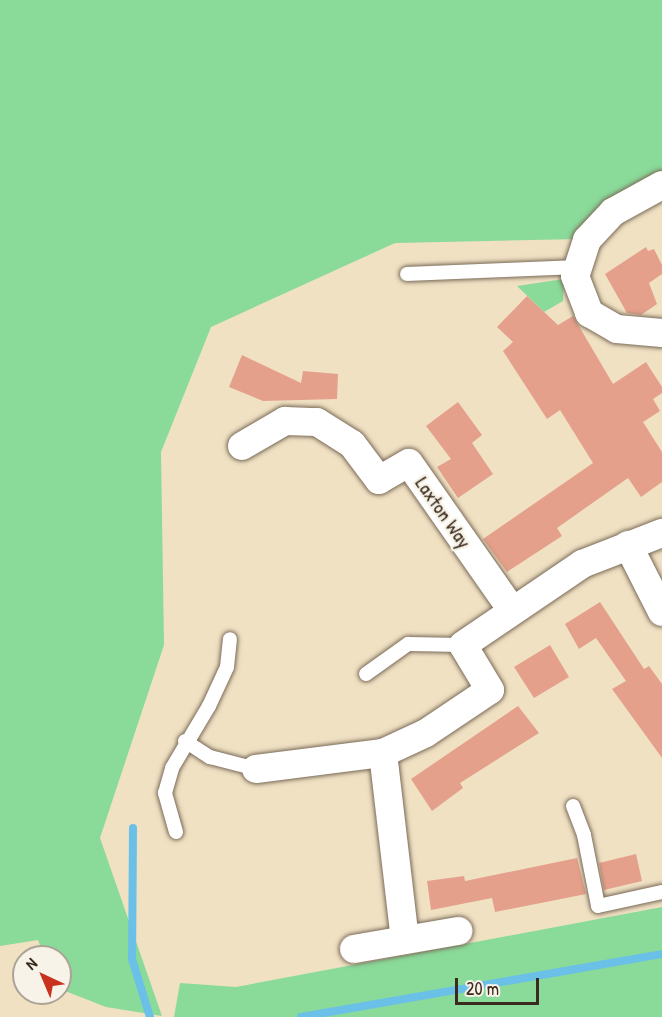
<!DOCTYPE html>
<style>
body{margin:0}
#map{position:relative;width:662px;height:1017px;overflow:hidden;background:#f0e1c3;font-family:"Patrick Hand",sans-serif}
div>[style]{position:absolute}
.green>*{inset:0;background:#8ada9a}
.stream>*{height:8px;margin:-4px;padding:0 4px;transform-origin:4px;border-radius:4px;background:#6ac0e7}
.building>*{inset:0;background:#e5a08b}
.roads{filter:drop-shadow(0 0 2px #7a6a58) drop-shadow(0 0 2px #7a6a58)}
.lane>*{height:14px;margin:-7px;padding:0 7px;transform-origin:7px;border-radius:7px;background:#fff}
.street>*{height:28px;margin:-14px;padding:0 14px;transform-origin:14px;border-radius:14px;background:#fff}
span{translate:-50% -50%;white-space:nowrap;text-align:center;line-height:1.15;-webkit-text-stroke:5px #f7f3e8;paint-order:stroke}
.street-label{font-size:20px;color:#3b2a1e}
.north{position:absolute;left:12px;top:945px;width:60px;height:60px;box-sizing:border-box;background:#f7f3e8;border:2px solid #aca397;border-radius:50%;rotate:316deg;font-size:16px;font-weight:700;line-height:24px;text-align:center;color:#3b2a1e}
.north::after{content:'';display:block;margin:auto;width:21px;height:27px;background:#c8321e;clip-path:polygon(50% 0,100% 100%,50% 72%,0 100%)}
.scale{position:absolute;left:455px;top:978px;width:84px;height:27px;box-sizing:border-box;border:3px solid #3b2a1e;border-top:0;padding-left:8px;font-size:18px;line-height:21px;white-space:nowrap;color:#3b2a1e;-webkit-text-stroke:4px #f7f3e8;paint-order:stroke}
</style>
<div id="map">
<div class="green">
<div style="clip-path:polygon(0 0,662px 0,662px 184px,579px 239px,395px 243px,211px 327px,161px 452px,164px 645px,100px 838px,162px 1016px,106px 1007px,60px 989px,60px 957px,44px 957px,38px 940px,0 946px)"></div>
<div style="clip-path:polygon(564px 279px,563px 301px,544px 312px,517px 286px)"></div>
<div style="clip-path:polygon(662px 907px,662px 1017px,174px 1017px,180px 983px,236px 987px)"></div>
</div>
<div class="stream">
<div style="left:133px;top:828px;width:131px;rotate:90.4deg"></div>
<div style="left:132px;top:959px;width:61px;rotate:72.8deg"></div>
<div style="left:301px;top:1017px;width:366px;rotate:-9.9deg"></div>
</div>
<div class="building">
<div style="clip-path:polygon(646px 247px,648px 251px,654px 249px,662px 265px,662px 274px,649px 283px,657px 304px,641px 315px,627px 313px,605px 274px)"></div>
<div style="clip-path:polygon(527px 296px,558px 325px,573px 316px,613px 384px,646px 362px,662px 387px,662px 393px,653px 399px,660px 411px,643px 422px,662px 452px,662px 482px,641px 497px,628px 478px,557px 528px,562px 536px,507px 572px,483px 539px,593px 463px,560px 410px,547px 419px,503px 351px,513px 342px,497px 327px)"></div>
<div style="clip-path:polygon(242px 355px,301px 383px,303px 371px,338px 374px,337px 399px,263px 401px,229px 387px)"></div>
<div style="clip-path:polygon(458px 402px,482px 435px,472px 443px,493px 474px,458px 498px,437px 467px,451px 459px,426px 426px)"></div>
<div style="clip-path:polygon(600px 602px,644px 669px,649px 666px,662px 684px,662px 758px,612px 689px,626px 681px,596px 638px,579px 649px,565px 624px)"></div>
<div style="clip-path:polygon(550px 645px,569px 677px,534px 698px,514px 667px)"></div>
<div style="clip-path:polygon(518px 706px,539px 733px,460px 783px,463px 788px,432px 811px,411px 779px)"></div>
<div style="clip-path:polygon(636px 854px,642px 881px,604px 890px,599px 863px)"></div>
<div style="clip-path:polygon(577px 858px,586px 894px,495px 912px,492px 898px,431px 910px,427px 881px,464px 876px,465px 881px)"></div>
</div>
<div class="roads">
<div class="lane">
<div style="left:407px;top:274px;width:171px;rotate:-2.3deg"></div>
<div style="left:366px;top:674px;width:52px;rotate:-35.5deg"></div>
<div style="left:408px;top:644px;width:55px;rotate:1deg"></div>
<div style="left:185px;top:741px;width:30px;rotate:33deg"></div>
<div style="left:210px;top:757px;width:48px;rotate:14.6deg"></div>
<div style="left:573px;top:806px;width:31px;rotate:69deg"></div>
<div style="left:584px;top:835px;width:72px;rotate:78.8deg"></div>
<div style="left:598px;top:906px;width:66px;rotate:-12.3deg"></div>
<div style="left:176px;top:832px;width:41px;rotate:-105.8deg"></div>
<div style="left:165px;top:793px;width:26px;rotate:-74deg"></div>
<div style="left:172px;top:768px;width:72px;rotate:-59.2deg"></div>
<div style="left:209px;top:706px;width:43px;rotate:-65.2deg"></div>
<div style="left:227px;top:667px;width:28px;rotate:-84deg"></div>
</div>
<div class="street">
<div style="left:662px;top:185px;width:56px;rotate:151.1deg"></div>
<div style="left:613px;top:212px;width:38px;rotate:133deg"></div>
<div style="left:587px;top:240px;width:38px;rotate:108deg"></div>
<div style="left:575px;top:276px;width:40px;rotate:69deg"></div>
<div style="left:589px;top:313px;width:32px;rotate:30deg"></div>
<div style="left:617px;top:329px;width:45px;rotate:5.1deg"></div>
<div style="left:242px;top:446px;width:50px;rotate:-30.2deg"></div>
<div style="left:285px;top:421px;width:32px;rotate:2deg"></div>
<div style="left:317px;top:422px;width:41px;rotate:32.2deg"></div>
<div style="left:352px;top:444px;width:45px;rotate:53.1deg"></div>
<div style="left:379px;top:480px;width:34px;rotate:-30deg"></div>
<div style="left:409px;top:463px;width:179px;rotate:55deg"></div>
<div style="left:628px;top:545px;width:75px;rotate:63.1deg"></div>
<div style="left:383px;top:753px;width:187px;rotate:83.3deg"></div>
<div style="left:256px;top:769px;width:128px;rotate:-7.2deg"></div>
<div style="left:383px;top:753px;width:47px;rotate:-24.9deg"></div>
<div style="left:426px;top:733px;width:77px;rotate:-33.9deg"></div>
<div style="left:490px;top:690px;width:52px;rotate:-121deg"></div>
<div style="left:463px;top:645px;width:144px;rotate:-34.2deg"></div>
<div style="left:582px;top:564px;width:86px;rotate:-21.2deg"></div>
<div style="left:354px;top:949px;width:106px;rotate:-9.8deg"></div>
</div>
</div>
<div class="street-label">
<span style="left:444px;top:512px;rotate:55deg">Laxton Way</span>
</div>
<div class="north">N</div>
<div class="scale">20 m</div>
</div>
